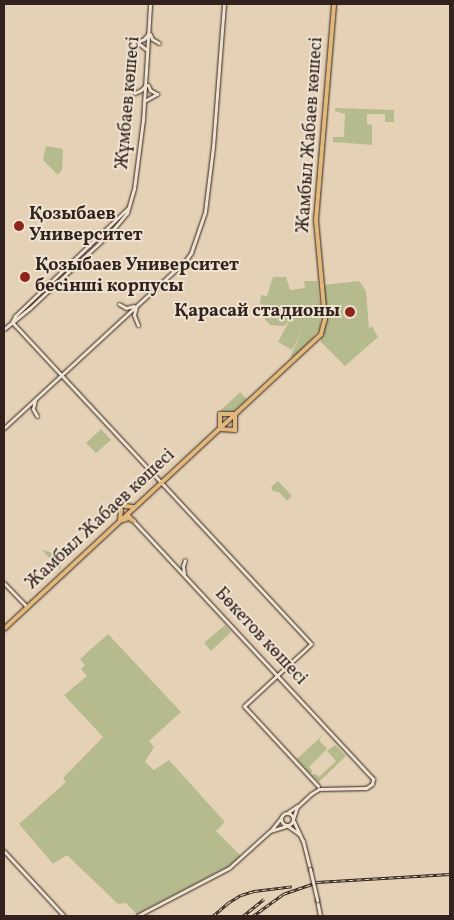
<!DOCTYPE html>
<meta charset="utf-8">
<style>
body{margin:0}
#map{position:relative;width:454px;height:920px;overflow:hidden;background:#e5d2b6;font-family:Vollkorn,serif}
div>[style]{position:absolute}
.green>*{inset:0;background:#b6bb8d}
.roads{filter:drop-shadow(0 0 1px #31221d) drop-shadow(0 0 1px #31221d)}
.secondary>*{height:3px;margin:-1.5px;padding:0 1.5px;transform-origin:1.5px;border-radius:1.5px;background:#eee2d0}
.secondary>.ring{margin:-1.5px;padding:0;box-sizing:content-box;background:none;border:3px solid #eee2d0;border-radius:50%}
.primary>*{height:4px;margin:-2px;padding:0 2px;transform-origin:2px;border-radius:2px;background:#e2b97b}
.rail>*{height:3px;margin-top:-1.5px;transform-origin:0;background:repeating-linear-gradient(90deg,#eee2d0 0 4px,#31221d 0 8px);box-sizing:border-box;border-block:1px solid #31221d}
.bridges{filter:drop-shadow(0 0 1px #31221d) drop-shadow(0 0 1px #31221d)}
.secondary-bridge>*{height:3px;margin:-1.5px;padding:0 1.5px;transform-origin:1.5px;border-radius:1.5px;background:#eee2d0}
.dots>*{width:14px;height:14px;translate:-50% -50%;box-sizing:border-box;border:2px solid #eee2d0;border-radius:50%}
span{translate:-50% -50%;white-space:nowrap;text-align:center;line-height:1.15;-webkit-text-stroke:4px #eee2d0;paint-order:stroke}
.street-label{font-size:18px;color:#31221d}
.poi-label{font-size:18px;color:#31221d;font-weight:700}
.left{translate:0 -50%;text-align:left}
.right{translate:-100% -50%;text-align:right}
.frame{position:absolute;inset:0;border:5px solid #31221d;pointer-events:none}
</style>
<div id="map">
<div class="green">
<div style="clip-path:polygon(335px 108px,394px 110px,394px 122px,385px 122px,385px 114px,367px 114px,367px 124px,372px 125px,372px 145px,333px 142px,333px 137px,344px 137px,345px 114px,335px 111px)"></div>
<div style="clip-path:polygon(46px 146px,63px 149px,62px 170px,58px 175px,43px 160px)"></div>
<div style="clip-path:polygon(273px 277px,286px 277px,290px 290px,305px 288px,304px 281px,317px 281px,321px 313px,320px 328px,311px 340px,292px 359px,291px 355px,303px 329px,292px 350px,278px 342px,289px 321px,284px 326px,270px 325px,264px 318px,264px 305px,260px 304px,261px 295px,267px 296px)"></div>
<div style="clip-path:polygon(359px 281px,366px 291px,369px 328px,372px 326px,378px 337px,345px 366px,321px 342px,321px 338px,327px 320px,324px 285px)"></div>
<div style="clip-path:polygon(240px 392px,247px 399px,231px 414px,225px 414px,221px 410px)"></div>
<div style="clip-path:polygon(101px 429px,111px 440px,96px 453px,86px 443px)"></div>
<div style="clip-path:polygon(278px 481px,292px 496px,287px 501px,279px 492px,273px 491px,271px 487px)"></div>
<div style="clip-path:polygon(42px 550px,64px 556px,60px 570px)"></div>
<div style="clip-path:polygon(225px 625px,231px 632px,211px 651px,204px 643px)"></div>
<div style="clip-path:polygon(108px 634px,181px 712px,149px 741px,154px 747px,145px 762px,154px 770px,169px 760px,225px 822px,216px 831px,241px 856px,229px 866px,137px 914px,126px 903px,118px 904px,67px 855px,53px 864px,19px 824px,66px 782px,63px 778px,103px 737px,64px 695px,87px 676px,81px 669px,85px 665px,80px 659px)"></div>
<div style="clip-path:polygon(325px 733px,319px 740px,327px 749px,309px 767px,312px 770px,311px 774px,297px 759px)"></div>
<div style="clip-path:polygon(335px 745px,346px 756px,319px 782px,312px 775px,316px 774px,319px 777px,336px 761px,327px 751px)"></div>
</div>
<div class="roads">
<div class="secondary">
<div style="left:150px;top:34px;width:5px;rotate:68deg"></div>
<div style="left:152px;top:39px;width:8px;rotate:30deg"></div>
<div style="left:137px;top:42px;width:8px;rotate:-23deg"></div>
<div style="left:144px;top:39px;width:6px;rotate:-51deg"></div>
<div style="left:137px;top:42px;width:13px;rotate:39deg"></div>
<div style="left:148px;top:85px;width:5px;rotate:68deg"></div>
<div style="left:150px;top:90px;width:8px;rotate:30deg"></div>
<div style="left:135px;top:93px;width:7px;rotate:-27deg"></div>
<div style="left:141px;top:90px;width:7px;rotate:-45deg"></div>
<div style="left:146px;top:100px;width:13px;rotate:-29deg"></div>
<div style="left:119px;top:304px;width:8px;rotate:30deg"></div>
<div style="left:126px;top:308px;width:8px;rotate:-14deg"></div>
<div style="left:136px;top:307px;width:8px;rotate:104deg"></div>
<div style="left:134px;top:315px;width:11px;rotate:68deg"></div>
<div style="left:12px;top:322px;width:439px;rotate:47.1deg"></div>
<div style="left:311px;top:644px;width:91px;rotate:137.2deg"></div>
<div style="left:244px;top:706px;width:109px;rotate:47.2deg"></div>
<div style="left:12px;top:322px;width:7px;rotate:-63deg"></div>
<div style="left:15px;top:316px;width:156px;rotate:-43.7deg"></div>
<div style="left:4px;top:329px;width:33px;rotate:-39deg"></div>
<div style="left:30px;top:308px;width:111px;rotate:-43.2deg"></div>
<div style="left:111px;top:232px;width:25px;rotate:-50deg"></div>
<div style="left:127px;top:213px;width:25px;rotate:-74deg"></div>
<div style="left:134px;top:189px;width:70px;rotate:-82.6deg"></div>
<div style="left:143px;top:120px;width:116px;rotate:-86.5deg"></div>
<div style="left:35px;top:400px;width:9px;rotate:103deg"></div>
<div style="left:33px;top:409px;width:8px;rotate:60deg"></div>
<div style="left:4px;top:428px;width:248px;rotate:-42.7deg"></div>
<div style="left:186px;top:260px;width:9px;rotate:-54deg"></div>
<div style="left:191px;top:253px;width:43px;rotate:-71.1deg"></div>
<div style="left:205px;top:212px;width:65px;rotate:-83deg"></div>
<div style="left:213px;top:147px;width:143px;rotate:-85.6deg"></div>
<div style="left:127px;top:514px;width:362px;rotate:47.1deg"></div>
<div style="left:373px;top:779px;width:5px;rotate:101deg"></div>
<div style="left:372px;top:784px;width:7px;rotate:146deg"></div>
<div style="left:366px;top:788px;width:47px;rotate:178.8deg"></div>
<div style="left:319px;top:789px;width:9px;rotate:148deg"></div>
<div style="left:184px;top:574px;width:8px;rotate:-97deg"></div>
<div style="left:183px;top:566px;width:6px;rotate:-72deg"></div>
<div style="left:4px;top:583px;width:33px;rotate:46deg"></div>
<div class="ring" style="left:281px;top:813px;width:9px;height:9px"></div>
<div style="left:287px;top:813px;width:12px;rotate:-35deg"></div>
<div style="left:293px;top:819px;width:13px;rotate:-72deg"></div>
<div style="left:297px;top:807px;width:19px;rotate:-43deg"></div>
<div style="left:293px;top:820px;width:23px;rotate:65deg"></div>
<div style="left:303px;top:841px;width:29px;rotate:76deg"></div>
<div style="left:288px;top:826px;width:14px;rotate:36deg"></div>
<div style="left:272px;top:829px;width:14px;rotate:-51deg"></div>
<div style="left:4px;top:851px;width:88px;rotate:47.3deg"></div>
<div style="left:317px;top:900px;width:16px;rotate:79deg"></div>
<div style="left:137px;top:916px;width:104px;rotate:-27.6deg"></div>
<div style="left:229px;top:868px;width:55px;rotate:-42.1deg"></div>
<div style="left:270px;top:831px;width:17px;rotate:-17deg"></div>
</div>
<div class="primary">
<div style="left:220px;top:428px;width:14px;rotate:-90deg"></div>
<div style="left:220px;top:414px;width:16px"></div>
<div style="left:220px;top:429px;width:15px;rotate:4deg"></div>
<div style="left:235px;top:430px;width:14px;rotate:-90deg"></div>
<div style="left:118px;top:505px;width:6px;rotate:59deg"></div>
<div style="left:121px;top:510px;width:10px;rotate:96deg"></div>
<div style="left:118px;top:505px;width:15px;rotate:8deg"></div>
<div style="left:123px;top:520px;width:6px;rotate:-18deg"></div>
<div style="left:129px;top:518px;width:6px;rotate:31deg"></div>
<div style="left:4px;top:629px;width:433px;rotate:-42.9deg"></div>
<div style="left:321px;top:334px;width:16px;rotate:-75deg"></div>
<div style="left:325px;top:319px;width:99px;rotate:-95.2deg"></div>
<div style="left:316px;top:220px;width:217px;rotate:-85.2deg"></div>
</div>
</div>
<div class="rail">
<div style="left:213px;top:916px;width:20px;rotate:-41deg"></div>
<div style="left:228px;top:903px;width:15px;rotate:-32deg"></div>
<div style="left:241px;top:895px;width:14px;rotate:-17deg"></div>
<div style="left:254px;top:891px;width:38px;rotate:-7deg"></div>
<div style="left:243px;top:916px;width:27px;rotate:-39deg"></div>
<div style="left:253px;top:916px;width:37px;rotate:-36deg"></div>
<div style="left:283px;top:894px;width:36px;rotate:-19deg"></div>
<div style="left:317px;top:882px;width:133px;rotate:-3.4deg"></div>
</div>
<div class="bridges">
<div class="secondary-bridge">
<div style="left:310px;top:869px;width:32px;rotate:77deg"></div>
</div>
</div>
<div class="dots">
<div style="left:19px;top:226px;background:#8f2418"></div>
<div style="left:25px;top:277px;background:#8f2418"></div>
<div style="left:350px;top:312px;background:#8f2418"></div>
</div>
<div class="street-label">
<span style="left:129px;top:103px;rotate:-85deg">Жұмбаев көшесі</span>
<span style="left:311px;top:135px;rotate:-86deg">Жамбыл Жабаев көшесі</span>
<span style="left:101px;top:520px;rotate:-43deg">Жамбыл Жабаев көшесі</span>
<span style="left:260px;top:637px;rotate:47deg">Бөкетов көшесі</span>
</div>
<div class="poi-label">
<span class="left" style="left:29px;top:226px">Қозыбаев<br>Университет</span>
<span class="left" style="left:35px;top:277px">Қозыбаев Университет<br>бесінші корпусы</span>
<span class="right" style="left:340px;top:312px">Қарасай стадионы</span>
</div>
<div class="frame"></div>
</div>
